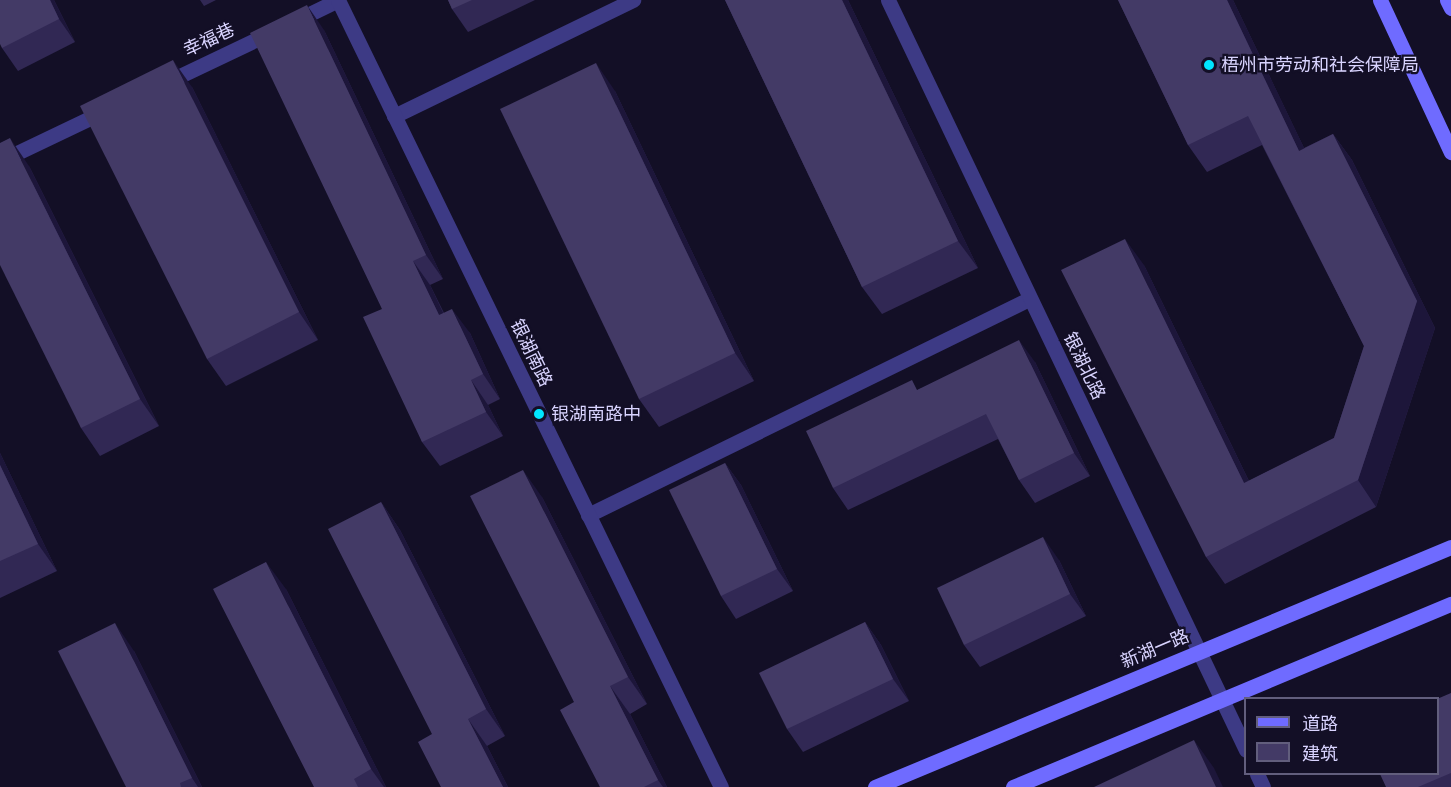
<!DOCTYPE html>
<meta charset="utf-8">
<style>
body{margin:0}
#map{position:relative;width:1451px;height:787px;overflow:hidden;background:#130f26;font-family:Roboto,"Noto Sans SC",sans-serif}
div>[style]{position:absolute}
.lane>*{height:15px;margin:-7.5px;padding:0 7.5px;transform-origin:7.5px;border-radius:7.5px;background:#3d3a85}
.street>*{height:15px;margin:-7.5px;padding:0 7.5px;transform-origin:7.5px;border-radius:7.5px;background:#3d3a85}
.secondary>*{height:15px;margin:-7.5px;padding:0 7.5px;transform-origin:7.5px;border-radius:7.5px;background:#6f6bff}
.wall>*{inset:0;background:#312854}
.shaded-wall>*{inset:0;background:#1d163a}
.building>*{inset:0;background:#433a66}
.dots>*{width:16px;height:16px;translate:-50% -50%;box-sizing:border-box;border:3px solid #130f26;border-radius:50%}
span{translate:-50% -50%;white-space:nowrap;text-align:center;line-height:1.15;-webkit-text-stroke:4.5px #130f26;paint-order:stroke}
.street-label{font-size:18px;color:#d9d4ff}
.poi-label{font-size:18px;color:#d9d4ff}
.left{translate:0 -50%;text-align:left}
.legend{position:absolute;left:1244px;top:697px;width:195px;height:78px;box-sizing:border-box;background:#130f26;border:2px solid #625e7d;margin:0;padding:8px 10px;list-style:none;font-size:18px;color:#d9d4ff}
.legend li{display:flex;align-items:center;gap:12px;height:30px}
.legend b{width:30px;border:2px solid #625e7d}
</style>
<div id="map">
<div class="lane">
<div style="left:295px;top:21px;width:48px;rotate:-26deg"></div>
<div style="left:165px;top:83px;width:116px;rotate:-25.5deg"></div>
<div style="left:394px;top:116px;width:266px;rotate:-25.9deg"></div>
<div style="left:0;top:161px;width:116px;rotate:-25.5deg"></div>
<div style="left:588px;top:515px;width:492px;rotate:-26.1deg"></div>
</div>
<div class="street">
<div style="left:338px;top:0;width:875px;rotate:64.05deg"></div>
<div style="left:888px;top:0;width:831px;rotate:64.48deg"></div>
<div style="left:1257px;top:774px;width:14px;rotate:65deg"></div>
</div>
<div class="secondary">
<div style="left:1380px;top:0;width:168px;rotate:65deg"></div>
<div style="left:1447px;top:0;width:9px;rotate:63deg"></div>
<div style="left:875px;top:787px;width:624px;rotate:-22.62deg"></div>
<div style="left:1013px;top:787px;width:475px;rotate:-22.7deg"></div>
</div>
<div class="wall">
<div style="clip-path:polygon(0 0,54px 0,75px 42px,18px 71px,2px 48px)"></div>
<div style="clip-path:polygon(200px 0,216px 0,204px 6px)"></div>
<div style="clip-path:polygon(448px 0,535px 0,468px 32px,452px 9px)"></div>
<div style="clip-path:polygon(725px 0,848px 0,978px 268px,882px 314px,862px 287px)"></div>
<div style="clip-path:polygon(1118px 0,1233px 0,1304px 148px,1333px 134px,1352px 160px,1435px 328px,1376px 507px,1225px 584px,1206px 557px,1144px 265px,1249px 481px,1334px 438px,1364px 346px,1262px 145px,1207px 172px,1188px 145px)"></div>
<div style="clip-path:polygon(324px 30px,443px 279px,430px 285px,444px 313px,470px 333px,500px 399px,488px 405px,503px 436px,440px 466px,422px 442px,382px 309px)"></div>
<div style="clip-path:polygon(192px 87px,318px 340px,226px 386px,207px 359px)"></div>
<div style="clip-path:polygon(615px 91px,754px 381px,659px 427px,639px 399px)"></div>
<div style="clip-path:polygon(29px 166px,159px 426px,100px 456px,81px 428px)"></div>
<div style="clip-path:polygon(1035px 362px,1090px 476px,1035px 503px,1019px 480px,998px 439px,848px 510px,833px 488px,919px 389px)"></div>
<div style="clip-path:polygon(0 453px,57px 571px,0 598px)"></div>
<div style="clip-path:polygon(725px 463px,741px 485px,793px 591px,736px 619px,721px 596px)"></div>
<div style="clip-path:polygon(542px 497px,647px 704px,630px 714px,667px 787px,600px 787px,574px 702px)"></div>
<div style="clip-path:polygon(381px 502px,400px 530px,505px 736px,487px 746px,508px 787px,441px 787px,432px 734px)"></div>
<div style="clip-path:polygon(1059px 560px,1086px 616px,980px 667px,964px 645px)"></div>
<div style="clip-path:polygon(286px 589px,386px 787px,314px 787px)"></div>
<div style="clip-path:polygon(865px 622px,881px 645px,909px 701px,803px 752px,787px 729px)"></div>
<div style="clip-path:polygon(134px 651px,202px 787px,126px 787px)"></div>
<div style="clip-path:polygon(1451px 693px,1451px 787px,1386px 787px)"></div>
</div>
<div class="shaded-wall">
<div style="clip-path:polygon(50px 0,54px 0,75px 42px,59px 19px)"></div>
<div style="clip-path:polygon(842px 0,848px 0,978px 268px,958px 241px)"></div>
<div style="clip-path:polygon(1227px 0,1233px 0,1318px 177px,1299px 151px)"></div>
<div style="clip-path:polygon(307px 5px,324px 30px,443px 279px,426px 255px)"></div>
<div style="clip-path:polygon(173px 60px,192px 87px,318px 340px,299px 312px)"></div>
<div style="clip-path:polygon(596px 63px,615px 91px,754px 381px,735px 353px)"></div>
<div style="clip-path:polygon(1333px 134px,1352px 160px,1435px 328px,1376px 507px,1358px 480px,1417px 301px)"></div>
<div style="clip-path:polygon(10px 138px,29px 166px,159px 426px,140px 399px)"></div>
<div style="clip-path:polygon(1125px 239px,1144px 265px,1263px 510px,1244px 483px)"></div>
<div style="clip-path:polygon(413px 261px,430px 285px,456px 340px,439px 315px)"></div>
<div style="clip-path:polygon(452px 309px,470px 333px,500px 399px,483px 374px)"></div>
<div style="clip-path:polygon(1019px 340px,1035px 362px,1090px 476px,1074px 453px)"></div>
<div style="clip-path:polygon(471px 380px,488px 405px,503px 436px,486px 412px)"></div>
<div style="clip-path:polygon(0 453px,57px 571px,38px 544px,0 465px)"></div>
<div style="clip-path:polygon(725px 463px,741px 485px,793px 591px,777px 569px)"></div>
<div style="clip-path:polygon(523px 470px,542px 497px,647px 704px,628px 677px)"></div>
<div style="clip-path:polygon(381px 502px,400px 530px,505px 736px,486px 709px)"></div>
<div style="clip-path:polygon(1043px 537px,1059px 560px,1086px 616px,1070px 594px)"></div>
<div style="clip-path:polygon(266px 562px,286px 589px,386px 787px,384px 787px,371px 769px)"></div>
<div style="clip-path:polygon(865px 622px,881px 645px,909px 701px,893px 679px)"></div>
<div style="clip-path:polygon(115px 623px,134px 651px,202px 787px,198px 787px,192px 778px)"></div>
<div style="clip-path:polygon(610px 686px,630px 714px,667px 787px,663px 787px,658px 780px)"></div>
<div style="clip-path:polygon(468px 719px,487px 746px,508px 787px,503px 787px)"></div>
<div style="clip-path:polygon(1194px 740px,1214px 768px,1223px 787px,1216px 787px)"></div>
</div>
<div class="building">
<div style="clip-path:polygon(0 0,50px 0,59px 19px,2px 48px,0 44px)"></div>
<div style="clip-path:polygon(448px 0,472px 0,452px 9px)"></div>
<div style="clip-path:polygon(725px 0,842px 0,958px 241px,862px 287px)"></div>
<div style="clip-path:polygon(1118px 0,1227px 0,1299px 151px,1333px 134px,1417px 301px,1358px 480px,1206px 557px,1061px 270px,1125px 239px,1244px 483px,1334px 438px,1364px 346px,1248px 116px,1188px 145px)"></div>
<div style="clip-path:polygon(307px 5px,426px 255px,413px 261px,439px 315px,452px 309px,483px 374px,471px 380px,486px 412px,422px 442px,363px 317px,382px 309px,250px 33px)"></div>
<div style="clip-path:polygon(173px 60px,299px 312px,207px 359px,80px 106px)"></div>
<div style="clip-path:polygon(596px 63px,735px 353px,639px 399px,500px 109px)"></div>
<div style="clip-path:polygon(10px 138px,140px 399px,81px 428px,0 265px,0 143px)"></div>
<div style="clip-path:polygon(1019px 340px,1074px 453px,1019px 480px,986px 414px,833px 488px,806px 431px,912px 380px,917px 390px)"></div>
<div style="clip-path:polygon(725px 463px,777px 569px,721px 596px,669px 490px)"></div>
<div style="clip-path:polygon(0 465px,38px 544px,0 561px)"></div>
<div style="clip-path:polygon(523px 470px,628px 677px,610px 686px,658px 780px,644px 787px,600px 787px,560px 710px,574px 702px,470px 496px)"></div>
<div style="clip-path:polygon(381px 502px,486px 709px,468px 719px,503px 787px,441px 787px,418px 742px,432px 734px,328px 529px)"></div>
<div style="clip-path:polygon(1043px 537px,1070px 594px,964px 645px,937px 588px)"></div>
<div style="clip-path:polygon(266px 562px,371px 769px,354px 779px,358px 787px,314px 787px,213px 589px)"></div>
<div style="clip-path:polygon(865px 622px,893px 679px,787px 729px,759px 673px)"></div>
<div style="clip-path:polygon(115px 623px,192px 778px,180px 783px,181px 787px,126px 787px,58px 651px)"></div>
<div style="clip-path:polygon(1451px 693px,1451px 773px,1418px 787px,1386px 787px,1380px 774px,1437px 774px,1437px 699px)"></div>
<div style="clip-path:polygon(1194px 740px,1216px 787px,1094px 787px)"></div>
</div>
<div class="dots">
<div style="left:1209px;top:65px;background:#00e5ff"></div>
<div style="left:539px;top:414px;background:#00e5ff"></div>
</div>
<div class="street-label">
<span style="left:209px;top:40px;rotate:-25deg">幸福巷</span>
<span style="left:531px;top:353px;rotate:64deg">银湖南路</span>
<span style="left:1084px;top:366px;rotate:64deg">银湖北路</span>
<span style="left:1155px;top:649px;rotate:-23deg">新湖一路</span>
</div>
<div class="poi-label">
<span class="left" style="left:1221px;top:65px">梧州市劳动和社会保障局</span>
<span class="left" style="left:551px;top:414px">银湖南路中</span>
</div>
<ul class="legend">
<li><b style="height:8px;background:#6f6bff"></b>道路</li>
<li><b style="height:16px;background:#433a66"></b>建筑</li>
</ul>
</div>
